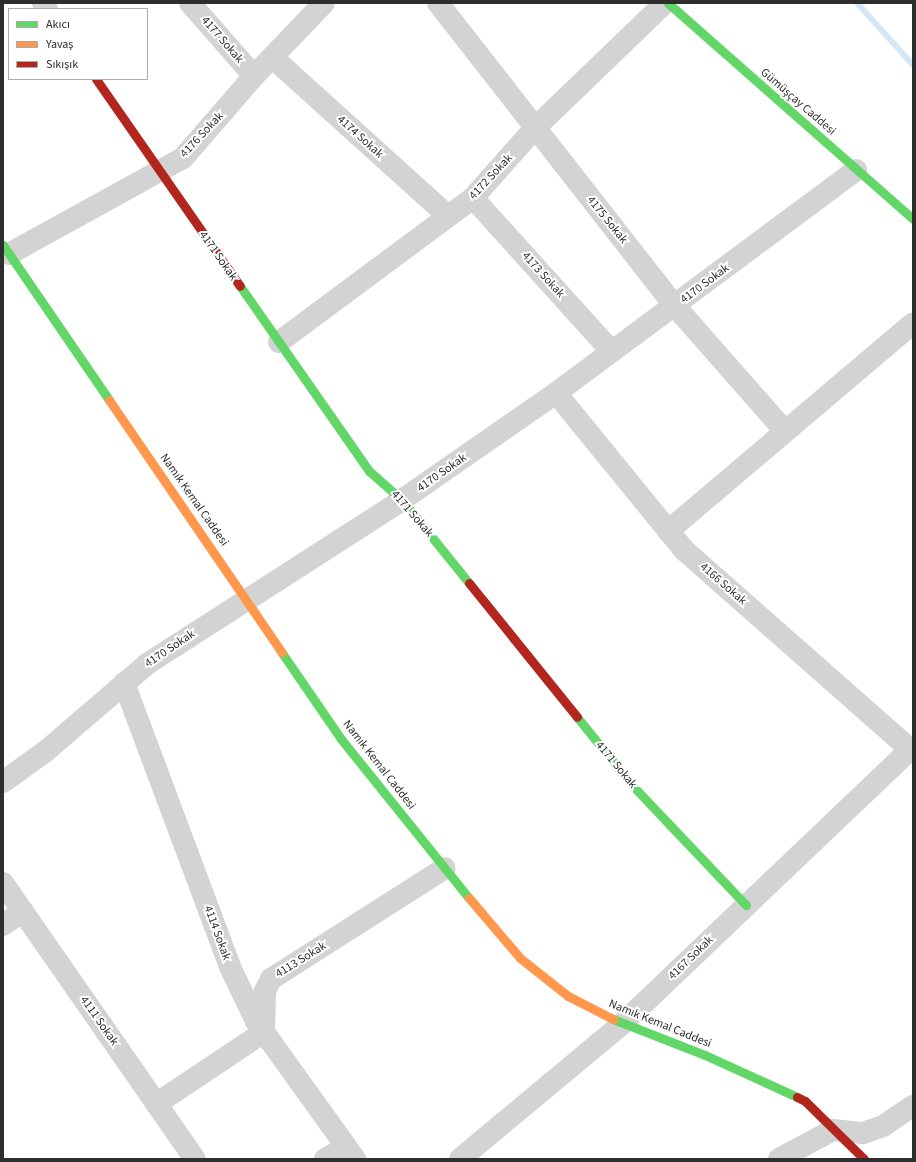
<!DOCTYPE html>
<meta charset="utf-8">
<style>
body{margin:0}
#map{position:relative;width:916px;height:1162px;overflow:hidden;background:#fff;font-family:"Source Sans 3",sans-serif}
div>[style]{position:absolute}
.stream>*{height:6px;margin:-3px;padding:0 3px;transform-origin:3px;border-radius:3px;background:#d6e6f4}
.street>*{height:22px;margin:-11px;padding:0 11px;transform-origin:11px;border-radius:11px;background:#d3d3d3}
.fast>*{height:9px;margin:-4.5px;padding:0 4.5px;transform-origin:4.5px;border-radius:4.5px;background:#63d668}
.slow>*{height:9px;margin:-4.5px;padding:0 4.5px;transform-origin:4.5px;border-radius:4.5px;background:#ff974d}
.jam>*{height:9px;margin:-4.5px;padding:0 4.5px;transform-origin:4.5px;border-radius:4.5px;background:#b3261e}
span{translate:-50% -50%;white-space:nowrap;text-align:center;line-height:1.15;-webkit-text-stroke:4px #fff;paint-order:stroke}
.street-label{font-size:12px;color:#2e2e2e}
.frame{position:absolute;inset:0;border:4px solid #2e2e2e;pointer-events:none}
.legend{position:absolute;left:8px;top:8px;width:140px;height:72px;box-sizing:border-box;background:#fff;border:1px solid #ababab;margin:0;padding:5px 7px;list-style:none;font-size:12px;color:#2e2e2e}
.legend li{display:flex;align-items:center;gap:8px;height:20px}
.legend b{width:20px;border:1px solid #ababab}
</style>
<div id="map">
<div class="stream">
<div style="left:857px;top:3px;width:84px;rotate:47.9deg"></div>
</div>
<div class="street">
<div style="left:43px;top:3px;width:7px;rotate:56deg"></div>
<div style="left:190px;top:3px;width:97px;rotate:48.8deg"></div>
<div style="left:438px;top:3px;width:385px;rotate:52deg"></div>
<div style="left:675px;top:306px;width:165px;rotate:48.7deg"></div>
<div style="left:272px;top:57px;width:237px;rotate:42.1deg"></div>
<div style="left:473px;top:198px;width:207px;rotate:47.9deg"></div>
<div style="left:9px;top:254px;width:199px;rotate:-28.9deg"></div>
<div style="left:183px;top:158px;width:108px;rotate:-49.1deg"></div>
<div style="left:254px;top:76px;width:101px;rotate:-46.2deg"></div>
<div style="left:279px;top:342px;width:242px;rotate:-36.6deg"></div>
<div style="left:473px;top:198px;width:94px;rotate:-48.5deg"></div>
<div style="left:535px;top:128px;width:180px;rotate:-43.9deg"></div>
<div style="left:556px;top:393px;width:203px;rotate:50.8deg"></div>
<div style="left:684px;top:550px;width:305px;rotate:41.4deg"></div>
<div style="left:668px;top:531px;width:321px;rotate:-40.3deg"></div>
<div style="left:124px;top:683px;width:303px;rotate:69.5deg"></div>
<div style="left:230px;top:967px;width:60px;rotate:64.3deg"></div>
<div style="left:256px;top:1021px;width:170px;rotate:54.3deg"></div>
<div style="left:3px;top:782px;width:53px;rotate:-35.8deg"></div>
<div style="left:46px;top:751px;width:133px;rotate:-40.7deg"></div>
<div style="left:147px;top:664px;width:303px;rotate:-32.7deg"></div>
<div style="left:402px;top:500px;width:188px;rotate:-34.8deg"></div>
<div style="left:556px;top:393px;width:374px;rotate:-36.6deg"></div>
<div style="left:3px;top:883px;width:336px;rotate:55.2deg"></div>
<div style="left:3px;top:925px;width:24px;rotate:-35deg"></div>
<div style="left:156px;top:1104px;width:130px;rotate:-33.7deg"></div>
<div style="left:264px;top:1032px;width:41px;rotate:-88.6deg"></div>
<div style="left:265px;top:991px;width:13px;rotate:-63deg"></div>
<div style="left:271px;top:979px;width:206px;rotate:-32.5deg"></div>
<div style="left:325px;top:1159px;width:23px;rotate:-29deg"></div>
<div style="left:460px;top:1159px;width:211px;rotate:-39.8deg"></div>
<div style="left:622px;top:1024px;width:402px;rotate:-43.6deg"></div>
<div style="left:779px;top:1159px;width:61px;rotate:-28.2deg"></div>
<div style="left:833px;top:1130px;width:30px;rotate:6deg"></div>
<div style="left:863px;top:1133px;width:21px;rotate:-19deg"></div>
<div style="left:883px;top:1126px;width:36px;rotate:-34deg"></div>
</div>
<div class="fast">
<div style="left:668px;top:3px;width:327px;rotate:41.4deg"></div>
<div style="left:3px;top:245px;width:188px;rotate:55.6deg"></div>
<div style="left:240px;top:286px;width:226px;rotate:55.1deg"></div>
<div style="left:369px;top:471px;width:44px;rotate:41.3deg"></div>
<div style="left:402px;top:500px;width:107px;rotate:51.1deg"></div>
<div style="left:282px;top:653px;width:104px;rotate:55.5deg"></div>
<div style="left:341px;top:739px;width:204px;rotate:51.2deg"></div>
<div style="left:577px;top:717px;width:86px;rotate:51.1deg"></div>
<div style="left:631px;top:784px;width:167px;rotate:46.5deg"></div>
<div style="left:613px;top:1019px;width:99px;rotate:21.4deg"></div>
<div style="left:705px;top:1055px;width:101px;rotate:24.5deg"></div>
</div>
<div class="slow">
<div style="left:109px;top:400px;width:306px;rotate:55.6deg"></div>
<div style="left:469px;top:898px;width:79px;rotate:49.6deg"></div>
<div style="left:520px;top:958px;width:61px;rotate:38.4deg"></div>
<div style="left:568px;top:996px;width:51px;rotate:27.1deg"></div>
</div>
<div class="jam">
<div style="left:96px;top:79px;width:252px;rotate:55.2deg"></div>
<div style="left:469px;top:583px;width:172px;rotate:51.1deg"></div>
<div style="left:797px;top:1097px;width:9px;rotate:27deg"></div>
<div style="left:805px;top:1101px;width:83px;rotate:44.5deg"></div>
</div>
<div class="street-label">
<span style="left:222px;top:40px;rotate:49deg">4177 Sokak</span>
<span style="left:798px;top:102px;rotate:41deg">Gümüşçay Caddesi</span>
<span style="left:202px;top:135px;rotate:-47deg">4176 Sokak</span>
<span style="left:360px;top:137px;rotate:42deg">4174 Sokak</span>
<span style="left:491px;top:177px;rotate:-47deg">4172 Sokak</span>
<span style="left:607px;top:220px;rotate:51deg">4175 Sokak</span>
<span style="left:218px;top:256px;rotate:55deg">4171 Sokak</span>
<span style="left:543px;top:275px;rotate:48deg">4173 Sokak</span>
<span style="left:705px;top:284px;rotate:-37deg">4170 Sokak</span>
<span style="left:442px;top:473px;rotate:-35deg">4170 Sokak</span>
<span style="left:194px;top:500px;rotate:55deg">Namık Kemal Caddesi</span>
<span style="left:412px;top:514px;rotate:49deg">4171 Sokak</span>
<span style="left:723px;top:584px;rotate:41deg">4166 Sokak</span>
<span style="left:170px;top:649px;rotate:-34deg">4170 Sokak</span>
<span style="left:379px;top:765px;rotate:52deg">Namık Kemal Caddesi</span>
<span style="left:616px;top:765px;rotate:50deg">4171 Sokak</span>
<span style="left:217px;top:933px;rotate:70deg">4114 Sokak</span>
<span style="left:691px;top:958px;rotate:-44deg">4167 Sokak</span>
<span style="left:301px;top:960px;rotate:-32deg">4113 Sokak</span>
<span style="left:99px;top:1021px;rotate:55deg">4111 Sokak</span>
<span style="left:660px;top:1024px;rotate:22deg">Namık Kemal Caddesi</span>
</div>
<div class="frame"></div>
<ul class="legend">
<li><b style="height:5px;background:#63d668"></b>Akıcı</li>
<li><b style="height:5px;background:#ff974d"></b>Yavaş</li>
<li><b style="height:5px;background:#b3261e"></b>Sıkışık</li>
</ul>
</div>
